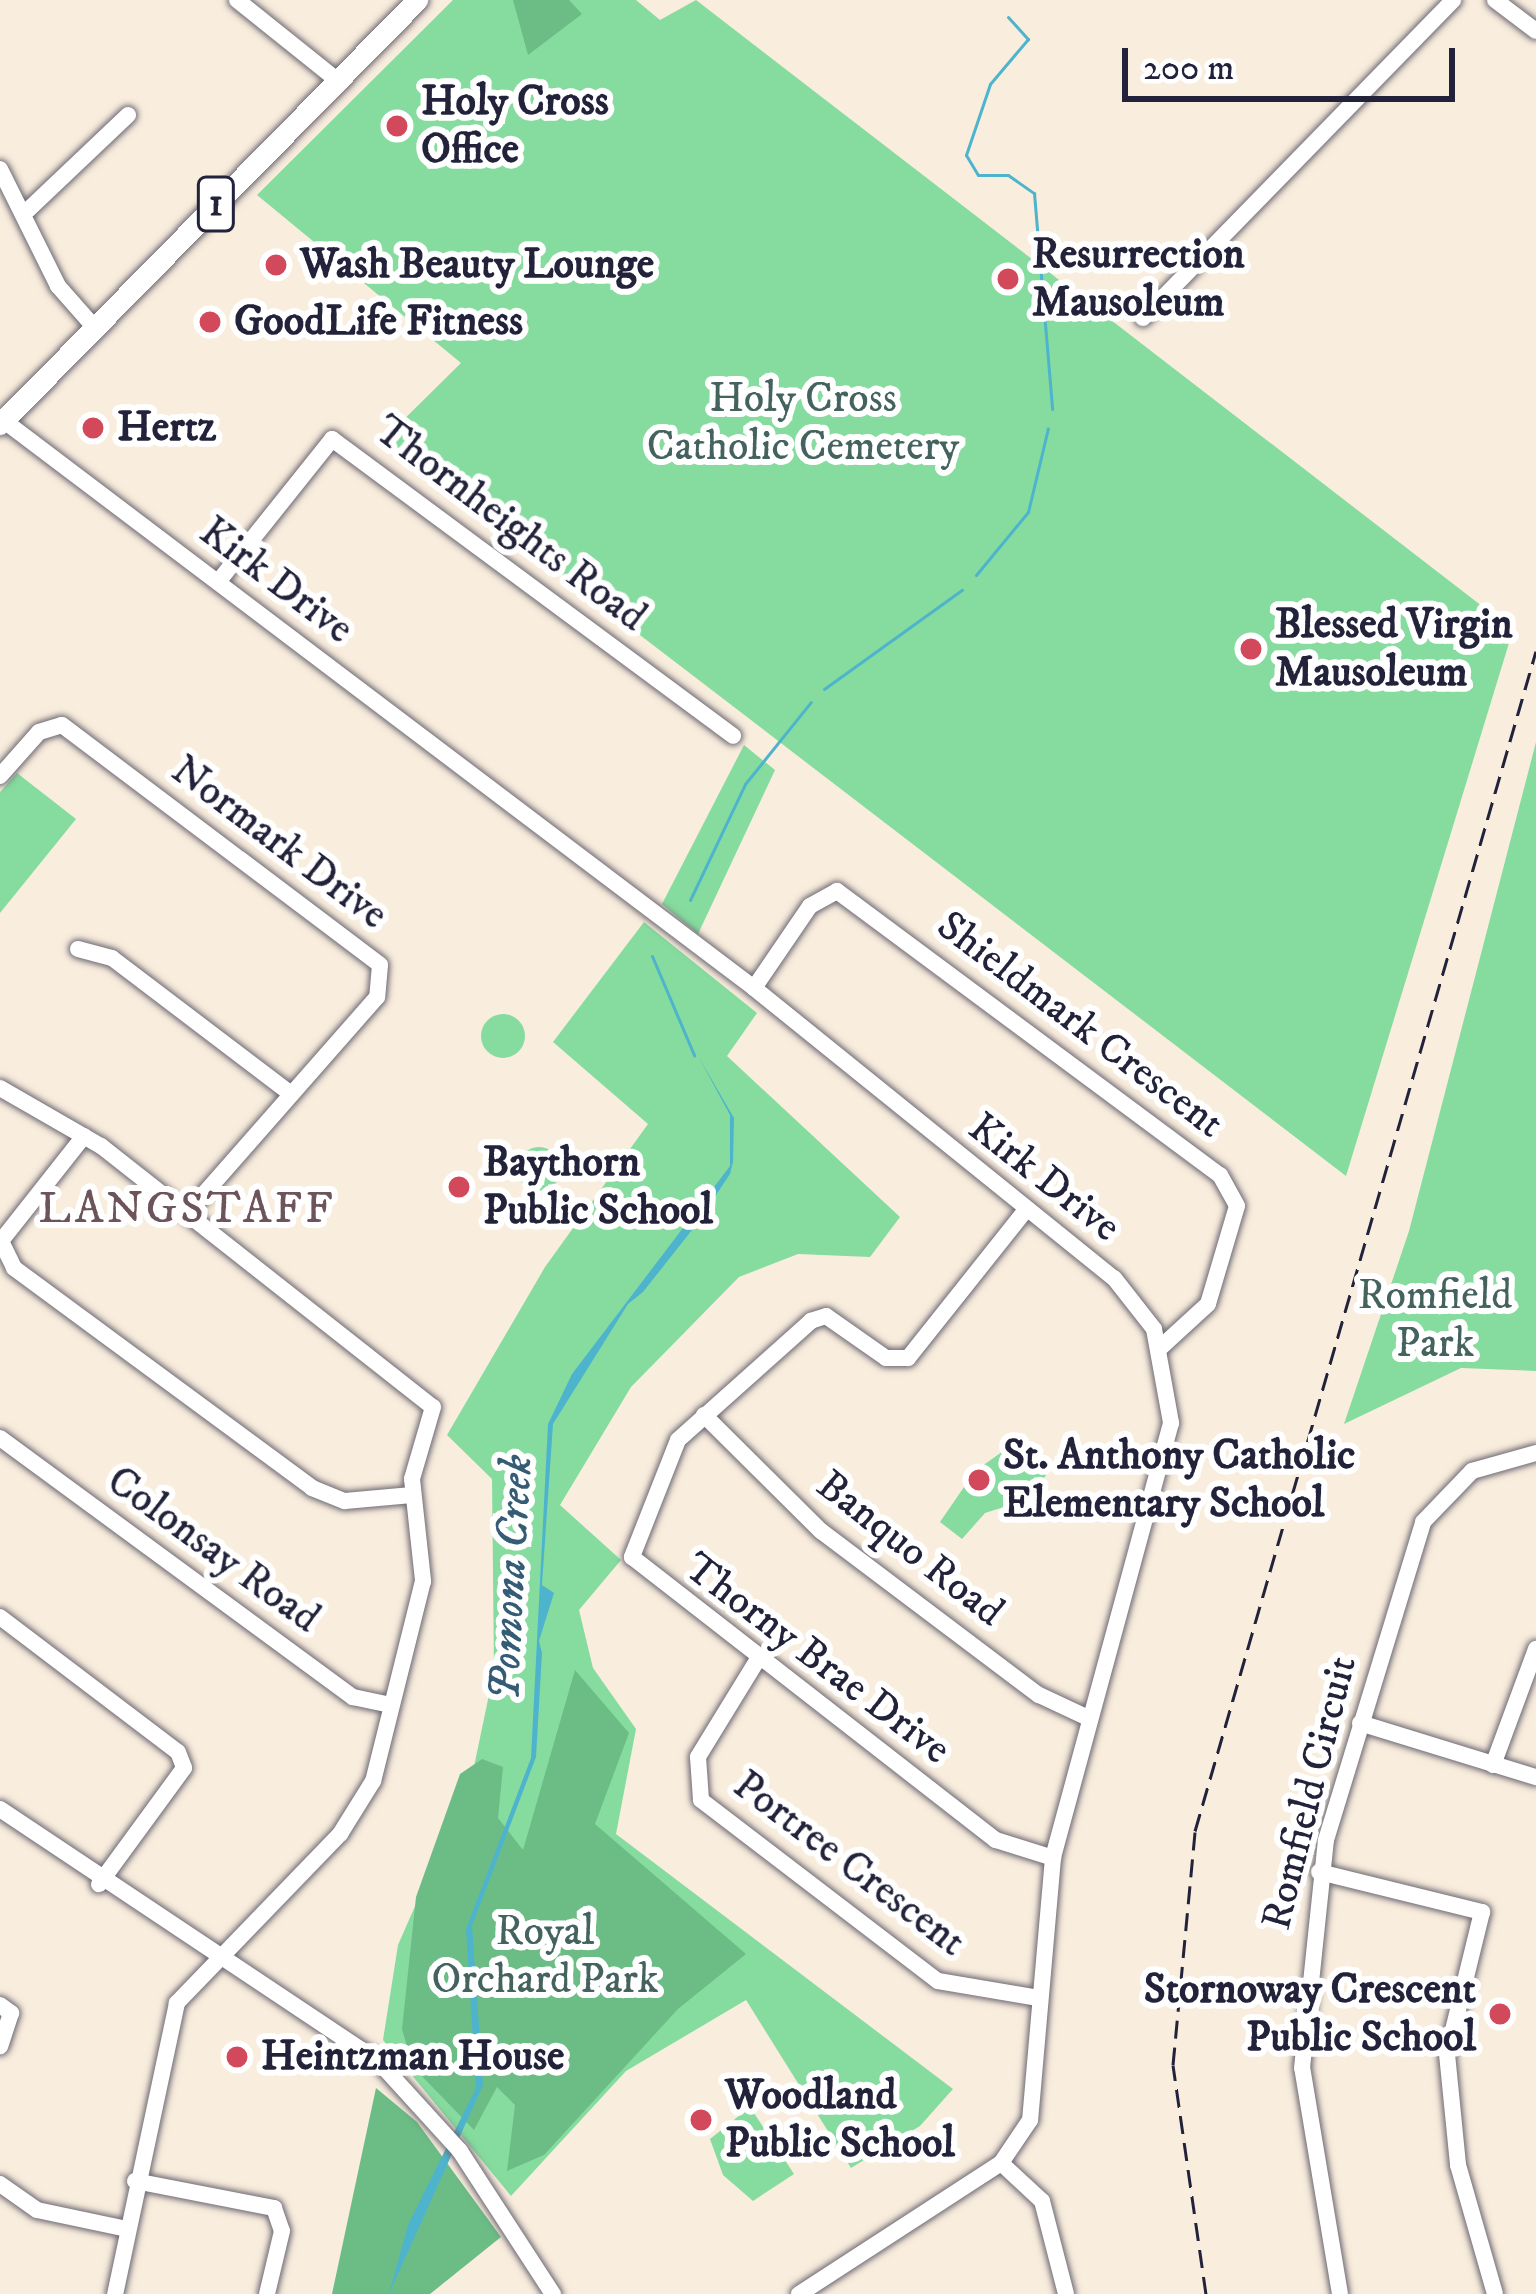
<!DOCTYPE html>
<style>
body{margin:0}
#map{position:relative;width:1536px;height:2294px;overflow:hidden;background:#f9eddd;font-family:"IM FELL DW Pica",serif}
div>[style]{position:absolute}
.green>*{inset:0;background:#86dc9f}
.round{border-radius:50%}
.forest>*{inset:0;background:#6cbc86}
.water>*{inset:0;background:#4eb4cd}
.stream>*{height:3px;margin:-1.5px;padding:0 1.5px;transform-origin:1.5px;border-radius:1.5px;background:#4eb4cd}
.roads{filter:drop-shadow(0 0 3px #6d6974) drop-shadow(0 0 3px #6d6974)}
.minor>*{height:16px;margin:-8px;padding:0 8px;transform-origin:8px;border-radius:8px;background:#fff}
.major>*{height:21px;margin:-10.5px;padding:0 10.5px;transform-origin:10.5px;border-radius:10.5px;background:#fff}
.rail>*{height:3px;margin-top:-1.5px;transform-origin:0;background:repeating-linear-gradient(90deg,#22223b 0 18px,transparent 0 27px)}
.dots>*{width:33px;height:33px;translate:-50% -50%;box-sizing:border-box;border:6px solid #fff;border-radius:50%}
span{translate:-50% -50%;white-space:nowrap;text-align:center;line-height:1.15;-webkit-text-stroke:12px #fff;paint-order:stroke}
.shield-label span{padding:3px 9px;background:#fff;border:3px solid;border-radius:9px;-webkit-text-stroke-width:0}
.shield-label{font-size:39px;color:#22223b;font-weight:700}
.poi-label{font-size:42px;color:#22223b;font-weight:700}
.left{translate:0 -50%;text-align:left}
.right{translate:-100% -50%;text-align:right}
.park-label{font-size:42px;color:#45635e}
.street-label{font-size:42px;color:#22223b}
.neighbourhood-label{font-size:45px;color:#6d535a;letter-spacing:3px}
.water-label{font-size:45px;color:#345c75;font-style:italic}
.scale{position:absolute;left:1122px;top:48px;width:333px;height:54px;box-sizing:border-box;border:6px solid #22223b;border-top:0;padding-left:15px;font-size:36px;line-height:42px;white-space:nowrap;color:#22223b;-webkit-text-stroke:9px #fff;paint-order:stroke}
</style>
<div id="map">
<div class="green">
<div style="clip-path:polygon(453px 0,636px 0,660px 20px,696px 0,1513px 630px,1346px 1176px,384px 439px,461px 363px,257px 195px)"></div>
<div style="clip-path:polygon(1536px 742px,1536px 1371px,1461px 1368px,1344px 1424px,1409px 1231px)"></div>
<div style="clip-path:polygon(744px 745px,775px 770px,698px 934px,662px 904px)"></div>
<div style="clip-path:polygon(17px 773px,76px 819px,0 913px,0 792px)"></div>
<div style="clip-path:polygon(644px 922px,757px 1013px,727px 1056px,900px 1217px,870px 1257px,798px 1254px,739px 1277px,631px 1387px,560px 1505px,621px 1560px,579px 1610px,593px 1668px,636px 1729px,616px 1834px,953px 2089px,920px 2126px,851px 2168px,746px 2000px,626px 2071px,511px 2196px,383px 2040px,398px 1945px,472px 1776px,494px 1671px,492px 1479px,447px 1435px,545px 1267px,648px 1124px,553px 1042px)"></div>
<div class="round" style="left:481px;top:1014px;width:44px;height:44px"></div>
<div class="round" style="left:517px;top:1147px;width:44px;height:44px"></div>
<div style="clip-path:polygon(1016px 1442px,1056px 1463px,1026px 1500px,985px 1513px,962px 1539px,940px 1522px,975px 1471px)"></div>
<div style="clip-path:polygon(750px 2107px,794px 2174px,753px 2201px,723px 2175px,710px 2139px)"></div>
</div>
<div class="forest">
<div style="clip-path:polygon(513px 0,569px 0,582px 14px,528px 55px)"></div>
<div style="clip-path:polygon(575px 1670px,629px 1733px,595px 1824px,746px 1954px,678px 2009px,544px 2155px,507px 2171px,515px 2105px,497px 2087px,474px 2130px,413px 2067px,402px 2029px,416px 1897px,460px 1774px,482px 1759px,503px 1767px,498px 1818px,523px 1850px)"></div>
<div style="clip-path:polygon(376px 2088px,417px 2122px,501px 2237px,430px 2294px,332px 2294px)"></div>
</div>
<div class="water">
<div style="clip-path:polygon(698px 1056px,734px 1118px,733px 1162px,730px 1174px,696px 1225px,643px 1292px,628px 1304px,553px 1424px,542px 1585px,554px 1593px,539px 1641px,542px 1653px,536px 1757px,472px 1926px,483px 2085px,389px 2294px,408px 2225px,476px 2088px,466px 1929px,531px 1758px,548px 1424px,572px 1374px,730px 1166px,730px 1115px)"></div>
</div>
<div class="stream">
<div style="left:1008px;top:17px;width:30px;rotate:48deg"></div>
<div style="left:1028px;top:39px;width:59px;rotate:130.2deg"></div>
<div style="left:990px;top:84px;width:75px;rotate:108.7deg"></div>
<div style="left:966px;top:155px;width:23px;rotate:59deg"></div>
<div style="left:978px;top:175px;width:30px"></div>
<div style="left:1008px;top:175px;width:32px;rotate:35deg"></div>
<div style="left:1034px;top:193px;width:217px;rotate:85.2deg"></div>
<div style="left:976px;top:575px;width:82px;rotate:-50.5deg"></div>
<div style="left:1028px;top:512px;width:86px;rotate:-76.6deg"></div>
<div style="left:824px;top:689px;width:170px;rotate:-35.7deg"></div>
<div style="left:690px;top:900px;width:128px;rotate:-64.6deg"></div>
<div style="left:745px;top:784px;width:105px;rotate:-51.2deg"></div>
<div style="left:652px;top:956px;width:108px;rotate:67deg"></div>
</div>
<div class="roads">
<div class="minor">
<div style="left:237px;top:0;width:128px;rotate:38.7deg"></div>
<div style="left:1495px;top:0;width:51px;rotate:37.1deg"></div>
<div style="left:0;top:169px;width:131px;rotate:63.6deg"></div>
<div style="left:58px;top:286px;width:56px;rotate:48.6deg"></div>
<div style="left:28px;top:210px;width:138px;rotate:-43.5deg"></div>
<div style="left:1143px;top:318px;width:444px;rotate:-45.7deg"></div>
<div style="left:3px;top:420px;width:942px;rotate:37.1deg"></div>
<div style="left:754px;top:988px;width:462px;rotate:38.9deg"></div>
<div style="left:1114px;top:1278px;width:65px;rotate:51.9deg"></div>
<div style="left:1154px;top:1329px;width:96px;rotate:79.7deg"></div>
<div style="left:1171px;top:1423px;width:451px;rotate:105.2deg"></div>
<div style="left:1053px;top:1858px;width:263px;rotate:95deg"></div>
<div style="left:1030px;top:2120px;width:52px;rotate:124deg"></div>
<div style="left:1001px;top:2163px;width:241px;rotate:147deg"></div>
<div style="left:218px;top:582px;width:183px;rotate:-51.4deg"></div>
<div style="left:332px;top:439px;width:499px;rotate:36.5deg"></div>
<div style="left:0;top:776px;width:59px;rotate:-48.4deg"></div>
<div style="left:39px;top:732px;width:24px;rotate:-17deg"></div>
<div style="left:62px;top:725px;width:398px;rotate:37deg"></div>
<div style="left:380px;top:965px;width:32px;rotate:95deg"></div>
<div style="left:377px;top:997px;width:286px;rotate:131.3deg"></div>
<div style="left:78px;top:949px;width:35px;rotate:15deg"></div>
<div style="left:112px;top:958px;width:225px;rotate:37.2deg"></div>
<div style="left:754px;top:988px;width:99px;rotate:-55.7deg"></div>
<div style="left:810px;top:906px;width:31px;rotate:-29deg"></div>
<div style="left:837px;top:891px;width:477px;rotate:36.6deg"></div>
<div style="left:1220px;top:1175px;width:35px;rotate:61deg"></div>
<div style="left:1237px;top:1206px;width:102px;rotate:106.5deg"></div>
<div style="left:1208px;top:1304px;width:64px;rotate:137.5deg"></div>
<div style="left:0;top:1088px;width:116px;rotate:29.9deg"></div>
<div style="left:101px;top:1146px;width:422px;rotate:38.2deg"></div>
<div style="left:433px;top:1407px;width:75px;rotate:106.3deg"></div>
<div style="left:412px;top:1479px;width:103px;rotate:83.8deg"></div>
<div style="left:423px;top:1581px;width:206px;rotate:104deg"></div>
<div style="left:373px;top:1781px;width:62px;rotate:121.9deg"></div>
<div style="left:340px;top:1834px;width:235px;rotate:134deg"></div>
<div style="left:177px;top:2003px;width:298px;rotate:102deg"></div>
<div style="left:84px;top:1136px;width:134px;rotate:128.3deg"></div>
<div style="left:1px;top:1241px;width:30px;rotate:64deg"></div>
<div style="left:14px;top:1268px;width:370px;rotate:36.4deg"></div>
<div style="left:312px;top:1488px;width:35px;rotate:22deg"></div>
<div style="left:345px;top:1501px;width:67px;rotate:-5.1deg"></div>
<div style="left:1025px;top:1211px;width:188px;rotate:128.5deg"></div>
<div style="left:908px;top:1358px;width:22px;rotate:180deg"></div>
<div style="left:886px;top:1358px;width:73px;rotate:-145deg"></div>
<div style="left:826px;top:1316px;width:16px;rotate:162deg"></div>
<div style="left:811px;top:1321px;width:178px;rotate:138.2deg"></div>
<div style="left:678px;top:1440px;width:126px;rotate:111.5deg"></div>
<div style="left:632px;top:1557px;width:461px;rotate:37.9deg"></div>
<div style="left:996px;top:1840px;width:60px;rotate:17.5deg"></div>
<div style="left:704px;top:1415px;width:165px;rotate:44.8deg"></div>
<div style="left:821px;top:1531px;width:273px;rotate:37deg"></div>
<div style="left:1039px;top:1695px;width:54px;rotate:25.1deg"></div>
<div style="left:0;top:1438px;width:438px;rotate:36.3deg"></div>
<div style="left:353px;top:1697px;width:39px;rotate:12deg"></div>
<div style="left:0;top:1617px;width:223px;rotate:37.2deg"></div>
<div style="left:178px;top:1752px;width:17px;rotate:69deg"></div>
<div style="left:184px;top:1768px;width:144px;rotate:126.2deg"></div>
<div style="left:758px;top:1659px;width:115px;rotate:121.5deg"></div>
<div style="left:698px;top:1757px;width:43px;rotate:86deg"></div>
<div style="left:701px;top:1800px;width:298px;rotate:37.4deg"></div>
<div style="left:938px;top:1981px;width:102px;rotate:9.6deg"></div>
<div style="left:1360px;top:1723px;width:184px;rotate:17.1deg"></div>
<div style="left:1493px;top:1765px;width:124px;rotate:-69.7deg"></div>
<div style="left:0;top:1809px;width:456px;rotate:33.7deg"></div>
<div style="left:379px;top:2062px;width:120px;rotate:47.7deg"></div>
<div style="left:460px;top:2151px;width:171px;rotate:57deg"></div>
<div style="left:1319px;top:1872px;width:168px;rotate:13.8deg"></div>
<div style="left:1482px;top:1912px;width:146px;rotate:103.8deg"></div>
<div style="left:1447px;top:2054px;width:112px;rotate:84.3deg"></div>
<div style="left:1458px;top:2165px;width:134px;rotate:74deg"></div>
<div style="left:0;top:2005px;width:14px;rotate:36deg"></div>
<div style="left:11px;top:2013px;width:35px;rotate:108deg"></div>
<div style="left:1001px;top:2163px;width:56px;rotate:42.8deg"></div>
<div style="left:1042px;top:2201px;width:96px;rotate:75.5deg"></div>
<div style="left:135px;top:2181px;width:142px;rotate:11deg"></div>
<div style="left:274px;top:2208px;width:24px;rotate:71deg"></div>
<div style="left:282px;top:2231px;width:65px;rotate:103.4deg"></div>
<div style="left:0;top:2184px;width:45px;rotate:35.1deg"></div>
<div style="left:37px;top:2210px;width:92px;rotate:11.9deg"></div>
<div style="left:1340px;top:2294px;width:229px;rotate:-99.5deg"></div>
<div style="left:1302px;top:2068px;width:229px;rotate:-84deg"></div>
<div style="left:1326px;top:1840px;width:332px;rotate:-73deg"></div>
<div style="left:1423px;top:1522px;width:71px;rotate:-46.1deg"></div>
<div style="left:1472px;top:1471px;width:66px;rotate:-15.7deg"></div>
</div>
<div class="major">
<div style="left:0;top:424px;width:595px;rotate:-45.48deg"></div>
</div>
</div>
<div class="rail">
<div style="left:1206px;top:2294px;width:231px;rotate:-98.2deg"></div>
<div style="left:1173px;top:2065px;width:235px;rotate:-84.6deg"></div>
<div style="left:1195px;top:1831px;width:1228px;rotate:-73.88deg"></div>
</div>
<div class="dots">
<div style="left:397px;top:126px;background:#d1495b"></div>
<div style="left:276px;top:265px;background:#d1495b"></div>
<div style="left:1008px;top:279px;background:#d1495b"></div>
<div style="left:210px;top:322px;background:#d1495b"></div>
<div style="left:93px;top:428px;background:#d1495b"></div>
<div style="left:1251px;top:649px;background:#d1495b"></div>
<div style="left:459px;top:1187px;background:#d1495b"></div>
<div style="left:979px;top:1480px;background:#d1495b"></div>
<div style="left:1500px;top:2014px;background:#d1495b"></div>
<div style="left:237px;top:2057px;background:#d1495b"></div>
<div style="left:701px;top:2120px;background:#d1495b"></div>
</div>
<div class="shield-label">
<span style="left:216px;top:204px">1</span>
</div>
<div class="poi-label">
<span class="left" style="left:421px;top:126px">Holy Cross<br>Office</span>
<span class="left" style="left:1032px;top:279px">Resurrection<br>Mausoleum</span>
<span class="left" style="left:300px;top:265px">Wash Beauty Lounge</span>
<span class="left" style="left:234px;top:322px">GoodLife Fitness</span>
<span class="left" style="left:117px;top:428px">Hertz</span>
<span class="left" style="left:1275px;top:649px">Blessed Virgin<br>Mausoleum</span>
<span class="left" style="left:483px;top:1187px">Baythorn<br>Public School</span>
<span class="left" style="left:1003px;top:1480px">St. Anthony Catholic<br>Elementary School</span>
<span class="right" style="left:1476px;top:2014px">Stornoway Crescent<br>Public School</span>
<span class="left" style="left:261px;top:2057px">Heintzman House</span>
<span class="left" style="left:725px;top:2120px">Woodland<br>Public School</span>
</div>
<div class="park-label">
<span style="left:803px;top:423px">Holy Cross<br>Catholic Cemetery</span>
<span style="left:1435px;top:1320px">Romfield<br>Park</span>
<span style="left:545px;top:1956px">Royal<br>Orchard Park</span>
</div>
<div class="street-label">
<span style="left:510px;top:524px;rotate:37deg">Thornheights Road</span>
<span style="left:276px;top:581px;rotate:37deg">Kirk Drive</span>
<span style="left:279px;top:843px;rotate:37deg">Normark Drive</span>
<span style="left:1080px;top:1025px;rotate:37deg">Shieldmark Crescent</span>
<span style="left:1044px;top:1178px;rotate:38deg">Kirk Drive</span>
<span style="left:910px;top:1549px;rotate:38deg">Banquo Road</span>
<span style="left:213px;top:1550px;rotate:36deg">Colonsay Road</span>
<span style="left:817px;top:1659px;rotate:37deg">Thorny Brae Drive</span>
<span style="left:1310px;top:1793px;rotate:-76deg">Romfield Circuit</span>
<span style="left:849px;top:1864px;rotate:37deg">Portree Crescent</span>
</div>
<div class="neighbourhood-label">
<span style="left:187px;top:1210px">LANGSTAFF</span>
</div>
<div class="water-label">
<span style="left:512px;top:1578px;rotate:-87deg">Pomona Creek</span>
</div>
<div class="scale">200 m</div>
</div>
